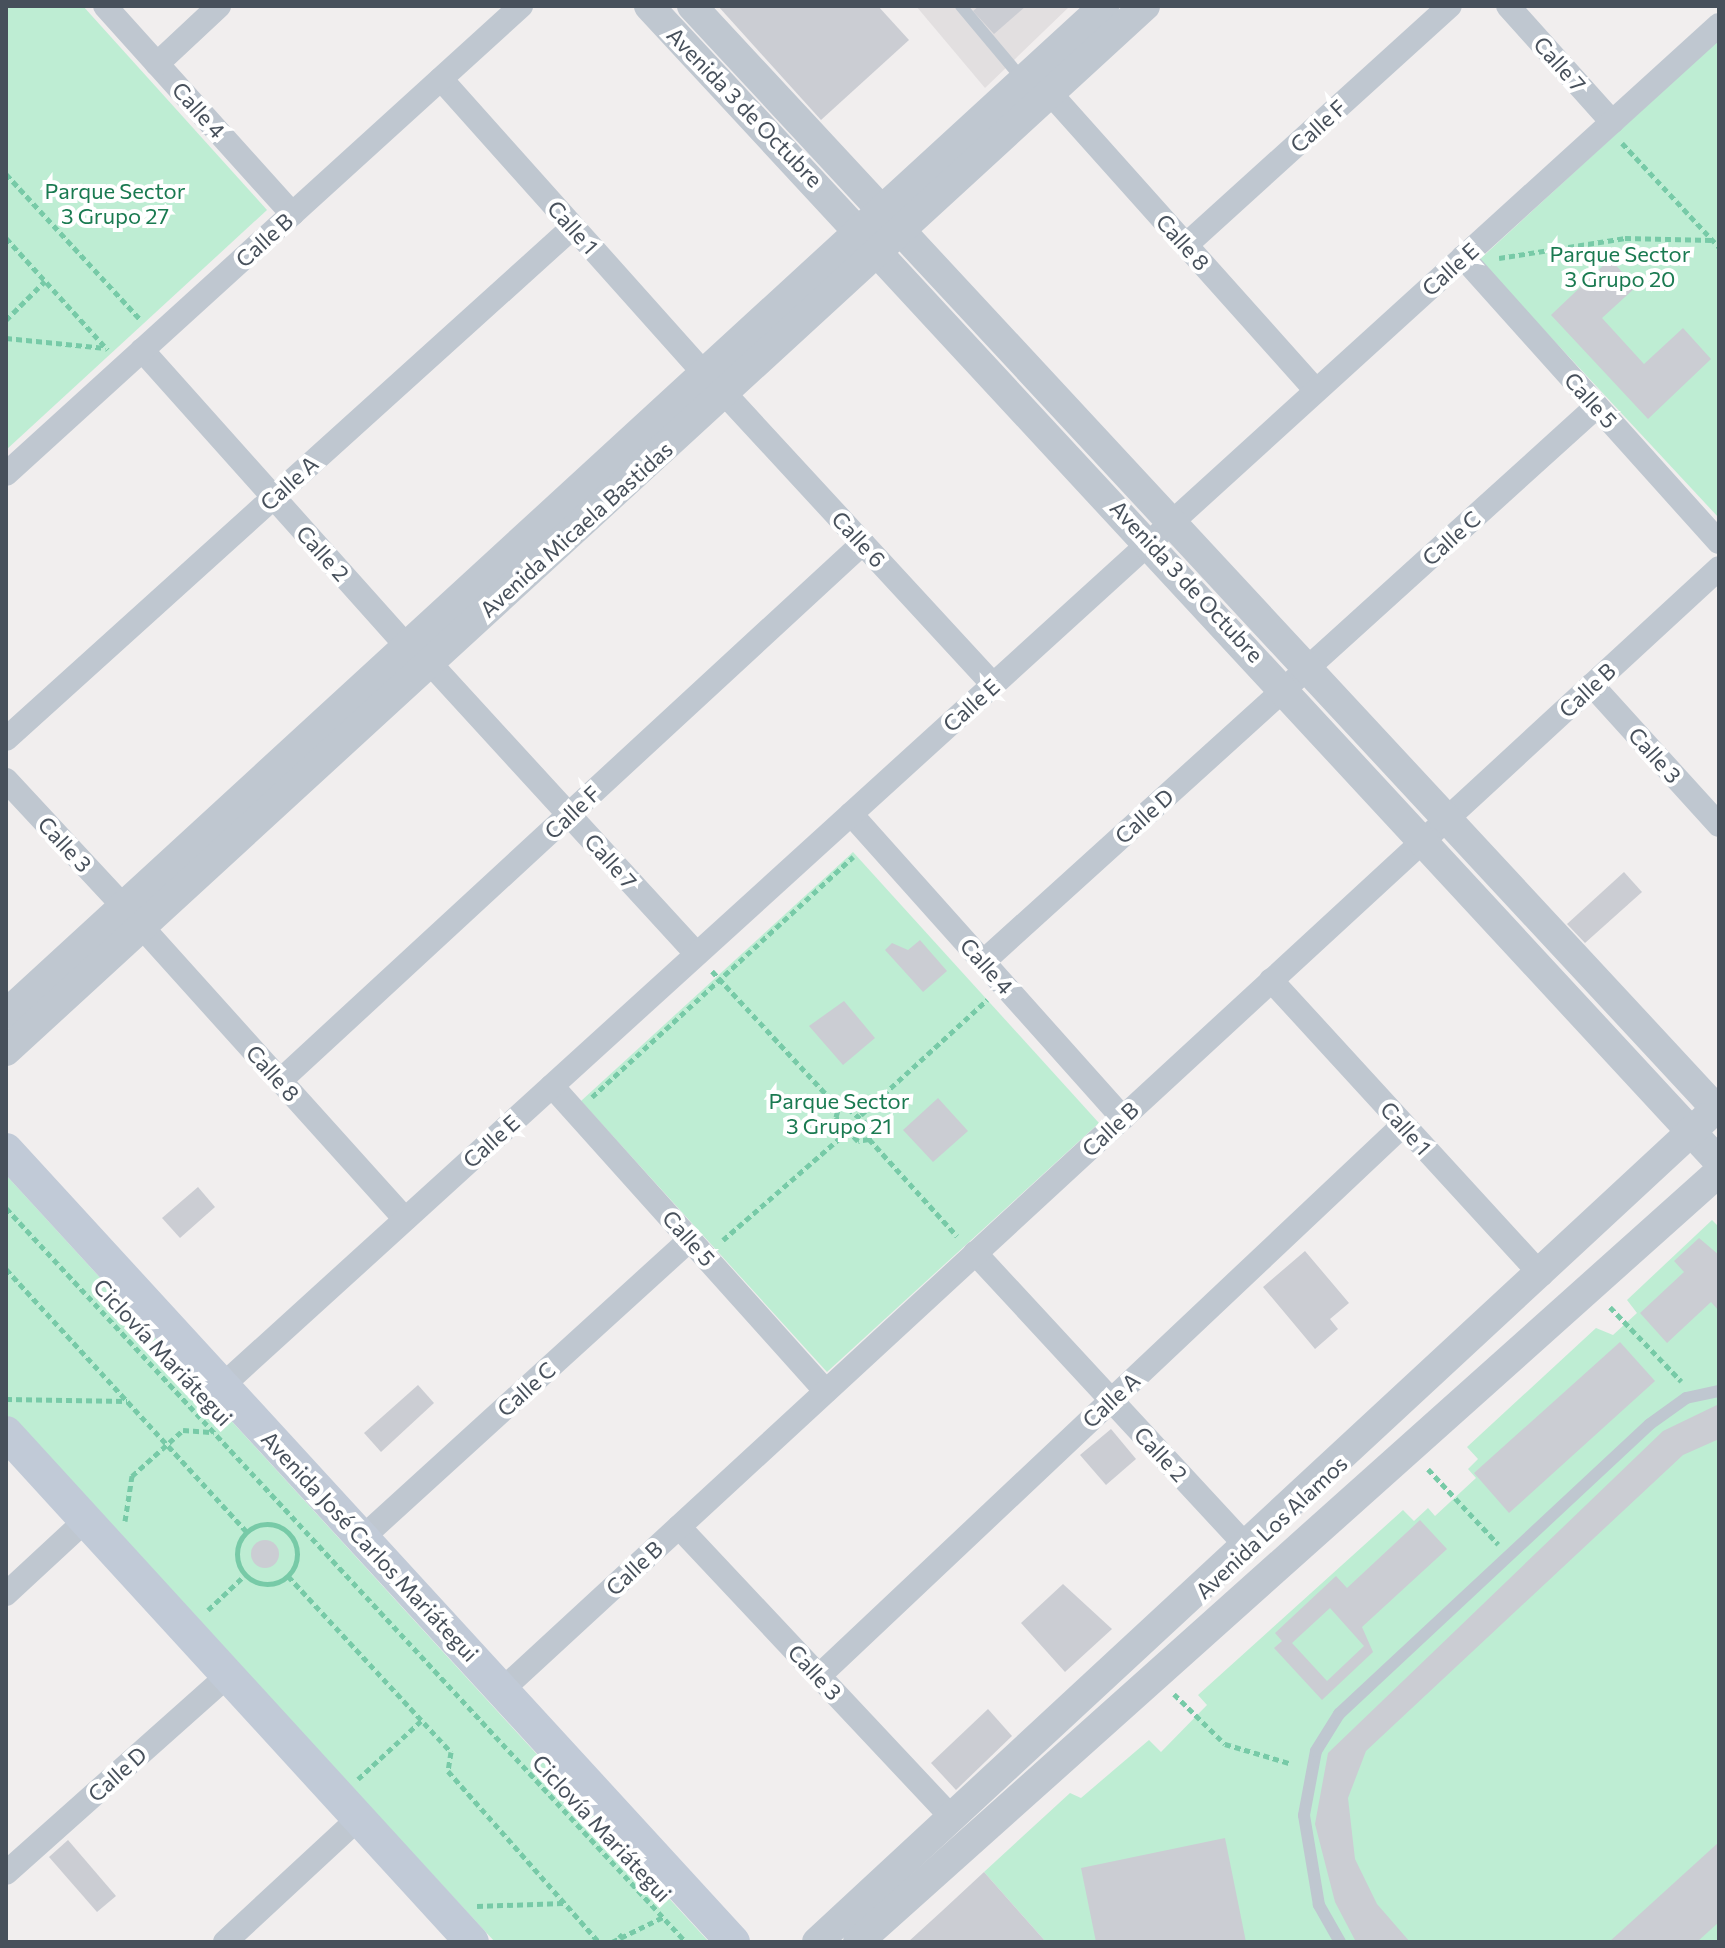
<!DOCTYPE html>
<meta charset="utf-8">
<style>
body{margin:0}
#map{position:relative;width:1725px;height:1948px;overflow:hidden;background:#f1eeee;font-family:Commissioner,sans-serif}
div>[style]{position:absolute}
.education>*{inset:0;background:#e2dfe0}
.green>*{inset:0;background:#beedd3}
.building>*{inset:0;background:#cbcdd3}
.round{border-radius:50%}
.path>*{height:5px;margin-top:-2.5px;transform-origin:0;background:repeating-linear-gradient(90deg,#77caa7 0 6px,transparent 0 10px)}
.path>.ring{margin:-2.5px;padding:0;box-sizing:content-box;background:none;border:5px solid #77caa7;border-radius:50%}
.service>*{height:12px;margin:-6px;padding:0 6px;transform-origin:6px;border-radius:6px;background:#bfc7d0}
.minor>*{height:24px;margin:-12px;padding:0 12px;transform-origin:12px;border-radius:12px;background:#bfc7d0}
.tertiary>*{height:30px;margin:-15px;padding:0 15px;transform-origin:15px;border-radius:15px;background:#bfc7d0}
.secondary>*{height:34px;margin:-17px;padding:0 17px;transform-origin:17px;border-radius:17px;background:#c1cad7}
span{translate:-50% -50%;white-space:nowrap;text-align:center;line-height:1.15;-webkit-text-stroke:8px #fff;paint-order:stroke}
.street-label{font-size:22px;color:#47505b}
.park-label{font-size:22px;color:#1a7a51}
.frame{position:absolute;inset:0;border:8px solid #47505b;pointer-events:none}
</style>
<div id="map">
<div class="education">
<div style="clip-path:polygon(916px 6px,1070px 6px,985px 88px)"></div>
</div>
<div class="green">
<div style="clip-path:polygon(6px 6px,83px 6px,267px 210px,6px 450px)"></div>
<div style="clip-path:polygon(1719px 39px,1719px 518px,1479px 260px)"></div>
<div style="clip-path:polygon(853px 852px,1099px 1123px,827px 1372px,581px 1101px)"></div>
<div style="clip-path:polygon(6px 1175px,709px 1942px,495px 1942px,6px 1414px)"></div>
<div style="clip-path:polygon(1712px 1220px,1719px 1227px,1719px 1942px,1046px 1942px,984px 1872px,1070px 1793px,1081px 1798px,1149px 1740px,1161px 1752px,1207px 1705px,1198px 1695px,1403px 1510px,1414px 1521px,1428px 1508px,1435px 1516px,1476px 1478px,1468px 1469px,1478px 1459px,1467px 1447px,1596px 1328px,1613px 1335px,1637px 1313px,1627px 1300px)"></div>
</div>
<div class="building">
<div style="clip-path:polygon(718px 6px,878px 6px,909px 40px,821px 120px)"></div>
<div style="clip-path:polygon(979px 6px,1026px 6px,994px 34px,973px 11px)"></div>
<div style="clip-path:polygon(1610px 259px,1636px 287px,1602px 318px,1644px 364px,1683px 328px,1711px 359px,1648px 419px,1551px 315px)"></div>
<div style="clip-path:polygon(1624px 872px,1642px 892px,1585px 943px,1567px 924px)"></div>
<div style="clip-path:polygon(920px 940px,947px 971px,923px 992px,885px 950px,892px 943px,908px 950px)"></div>
<div style="clip-path:polygon(844px 1001px,875px 1038px,843px 1065px,809px 1026px)"></div>
<div style="clip-path:polygon(938px 1098px,968px 1131px,933px 1162px,903px 1130px)"></div>
<div style="clip-path:polygon(198px 1187px,215px 1207px,180px 1238px,162px 1218px)"></div>
<div style="clip-path:polygon(1699px 1238px,1719px 1255px,1719px 1311px,1711px 1302px,1667px 1343px,1640px 1313px,1684px 1272px,1674px 1261px)"></div>
<div style="clip-path:polygon(1305px 1251px,1349px 1303px,1330px 1319px,1338px 1329px,1315px 1349px,1263px 1287px)"></div>
<div style="clip-path:polygon(1620px 1342px,1655px 1381px,1509px 1513px,1474px 1473px)"></div>
<div style="clip-path:polygon(418px 1385px,434px 1403px,381px 1452px,364px 1433px)"></div>
<div style="clip-path:polygon(1719px 1404px,1719px 1439px,1683px 1455px,1366px 1751px,1348px 1798px,1355px 1859px,1377px 1904px,1410px 1942px,1356px 1942px,1335px 1902px,1315px 1824px,1328px 1753px,1663px 1431px)"></div>
<div style="clip-path:polygon(1111px 1429px,1136px 1459px,1106px 1485px,1080px 1455px)"></div>
<div style="clip-path:polygon(evenodd,1420px 1520px,1447px 1549px,1362px 1627px,1373px 1652px,1322px 1700px,1274px 1648px,1282px 1641px,1275px 1633px,1336px 1576px,1347px 1588px,1420px 1520px,1330px 1608px,1364px 1646px,1327px 1681px,1292px 1643px,1330px 1608px)"></div>
<div class="round" style="left:251px;top:1540px;width:28px;height:28px"></div>
<div style="clip-path:polygon(1063px 1584px,1112px 1629px,1065px 1672px,1021px 1623px)"></div>
<div style="clip-path:polygon(988px 1709px,1012px 1736px,956px 1790px,931px 1763px)"></div>
<div style="clip-path:polygon(1225px 1838px,1246px 1942px,1096px 1942px,1081px 1868px)"></div>
<div style="clip-path:polygon(68px 1840px,116px 1896px,97px 1912px,49px 1857px)"></div>
<div style="clip-path:polygon(1719px 1842px,1719px 1922px,1697px 1942px,1609px 1942px)"></div>
<div style="clip-path:polygon(984px 1872px,1046px 1942px,908px 1942px,942px 1911px)"></div>
</div>
<div class="path">
<div style="left:1622px;top:143px;width:142px;rotate:47deg"></div>
<div style="left:6px;top:174px;width:197px;rotate:47.3deg"></div>
<div style="left:6px;top:238px;width:151px;rotate:47.7deg"></div>
<div style="left:1499px;top:258px;width:128px;rotate:-9deg"></div>
<div style="left:1625px;top:238px;width:87px;rotate:1.3deg"></div>
<div style="left:6px;top:320px;width:55px;rotate:-45deg"></div>
<div style="left:6px;top:338px;width:100px;rotate:5.7deg"></div>
<div style="left:712px;top:971px;width:183px;rotate:47.2deg"></div>
<div style="left:592px;top:1097px;width:355px;rotate:-42.6deg"></div>
<div style="left:840px;top:1102px;width:40px;rotate:39deg"></div>
<div style="left:871px;top:1127px;width:12px;rotate:99deg"></div>
<div style="left:869px;top:1139px;width:11px;rotate:170deg"></div>
<div style="left:858px;top:1141px;width:33px;rotate:-133deg"></div>
<div style="left:836px;top:1117px;width:16px;rotate:-75deg"></div>
<div style="left:861px;top:1115px;width:171px;rotate:-42.4deg"></div>
<div style="left:869px;top:1139px;width:131px;rotate:47.8deg"></div>
<div style="left:6px;top:1208px;width:1001px;rotate:47.19deg"></div>
<div style="left:723px;top:1240px;width:166px;rotate:-41.1deg"></div>
<div style="left:6px;top:1269px;width:357px;rotate:47.5deg"></div>
<div style="left:1610px;top:1307px;width:103px;rotate:46.2deg"></div>
<div style="left:6px;top:1399px;width:121px;rotate:0.9deg"></div>
<div style="left:1428px;top:1469px;width:103px;rotate:47deg"></div>
<div style="left:125px;top:1521px;width:46px;rotate:-81.2deg"></div>
<div style="left:132px;top:1476px;width:69px;rotate:-42deg"></div>
<div style="left:183px;top:1430px;width:31px;rotate:4deg"></div>
<div class="ring" style="left:237px;top:1524px;width:55px;height:55px"></div>
<div style="left:288px;top:1576px;width:240px;rotate:47.2deg"></div>
<div style="left:451px;top:1752px;width:19px;rotate:99deg"></div>
<div style="left:448px;top:1771px;width:228px;rotate:48.6deg"></div>
<div style="left:208px;top:1610px;width:51px;rotate:-43.4deg"></div>
<div style="left:1174px;top:1694px;width:71px;rotate:44.4deg"></div>
<div style="left:1225px;top:1744px;width:67px;rotate:16.5deg"></div>
<div style="left:358px;top:1779px;width:87px;rotate:-42.7deg"></div>
<div style="left:477px;top:1906px;width:86px;rotate:-2deg"></div>
<div style="left:619px;top:1934px;width:11px;rotate:45deg"></div>
<div style="left:612px;top:1942px;width:57px;rotate:-26.1deg"></div>
</div>
<div class="service">
<div style="left:961px;top:6px;width:97px;rotate:50deg"></div>
<div style="left:1340px;top:1942px;width:43px;rotate:-119.6deg"></div>
<div style="left:1319px;top:1905px;width:91px;rotate:-99.5deg"></div>
<div style="left:1304px;top:1815px;width:65px;rotate:-79.4deg"></div>
<div style="left:1316px;top:1751px;width:44px;rotate:-58.1deg"></div>
<div style="left:1339px;top:1714px;width:425px;rotate:-43deg"></div>
<div style="left:1650px;top:1424px;width:44px;rotate:-35.8deg"></div>
<div style="left:1686px;top:1398px;width:34px;rotate:-12deg"></div>
</div>
<div class="minor">
<div style="left:105px;top:6px;width:280px;rotate:48deg"></div>
<div style="left:1508px;top:6px;width:156px;rotate:48.1deg"></div>
<div style="left:157px;top:64px;width:85px;rotate:-43.1deg"></div>
<div style="left:441px;top:79px;width:397px;rotate:48.2deg"></div>
<div style="left:1050px;top:93px;width:399px;rotate:48.2deg"></div>
<div style="left:1186px;top:245px;width:356px;rotate:-42.2deg"></div>
<div style="left:1463px;top:257px;width:383px;rotate:48.1deg"></div>
<div style="left:142px;top:350px;width:399px;rotate:48.2deg"></div>
<div style="left:725px;top:394px;width:395px;rotate:47.3deg"></div>
<div style="left:6px;top:474px;width:696px;rotate:-42.26deg"></div>
<div style="left:429px;top:662px;width:396px;rotate:47.5deg"></div>
<div style="left:1592px;top:685px;width:189px;rotate:47.8deg"></div>
<div style="left:6px;top:739px;width:764px;rotate:-42.08deg"></div>
<div style="left:6px;top:780px;width:175px;rotate:47.1deg"></div>
<div style="left:851px;top:814px;width:408px;rotate:48.2deg"></div>
<div style="left:142px;top:927px;width:393px;rotate:48deg"></div>
<div style="left:983px;top:962px;width:828px;rotate:-42.16deg"></div>
<div style="left:1271px;top:980px;width:400px;rotate:47.5deg"></div>
<div style="left:280px;top:1081px;width:793px;rotate:-42.7deg"></div>
<div style="left:552px;top:1086px;width:410px;rotate:48.1deg"></div>
<div style="left:975px;top:1253px;width:403px;rotate:47.2deg"></div>
<div style="left:222px;top:1386px;width:2023px;rotate:-42.28deg"></div>
<div style="left:679px;top:1527px;width:399px;rotate:46.8deg"></div>
<div style="left:362px;top:1538px;width:443px;rotate:-42.3deg"></div>
<div style="left:6px;top:1594px;width:109px;rotate:-42.8deg"></div>
<div style="left:819px;top:1676px;width:803px;rotate:-43.33deg"></div>
<div style="left:502px;top:1690px;width:1655px;rotate:-42.67deg"></div>
<div style="left:6px;top:1873px;width:297px;rotate:-41.7deg"></div>
<div style="left:225px;top:1942px;width:181px;rotate:-42.8deg"></div>
</div>
<div class="tertiary">
<div style="left:649px;top:6px;width:1575px;rotate:47.21deg"></div>
<div style="left:692px;top:6px;width:1509px;rotate:47.12deg"></div>
<div style="left:6px;top:1014px;width:1491px;rotate:-42.55deg"></div>
<div style="left:6px;top:1051px;width:1546px;rotate:-42.54deg"></div>
<div style="left:817px;top:1942px;width:1212px;rotate:-42.83deg"></div>
<div style="left:858px;top:1942px;width:1155px;rotate:-41.81deg"></div>
</div>
<div class="secondary">
<div style="left:6px;top:1150px;width:1075px;rotate:47.45deg"></div>
<div style="left:6px;top:1433px;width:690px;rotate:47.53deg"></div>
</div>
<div class="street-label">
<span style="left:1560px;top:64px;rotate:48deg">Calle 7</span>
<span style="left:745px;top:107px;rotate:46deg">Avenida 3 de Octubre</span>
<span style="left:199px;top:110px;rotate:48deg">Calle 4</span>
<span style="left:1318px;top:126px;rotate:-42deg">Calle F</span>
<span style="left:573px;top:227px;rotate:48deg">Calle 1</span>
<span style="left:264px;top:240px;rotate:-42deg">Calle B</span>
<span style="left:1183px;top:242px;rotate:48deg">Calle 8</span>
<span style="left:1450px;top:269px;rotate:-42deg">Calle E</span>
<span style="left:1591px;top:400px;rotate:48deg">Calle 5</span>
<span style="left:289px;top:483px;rotate:-42deg">Calle A</span>
<span style="left:576px;top:529px;rotate:-42deg">Avenida Micaela Bastidas</span>
<span style="left:1451px;top:538px;rotate:-42deg">Calle C</span>
<span style="left:859px;top:539px;rotate:47deg">Calle 6</span>
<span style="left:323px;top:553px;rotate:48deg">Calle 2</span>
<span style="left:1187px;top:581px;rotate:47deg">Avenida 3 de Octubre</span>
<span style="left:1587px;top:690px;rotate:-43deg">Calle B</span>
<span style="left:971px;top:705px;rotate:-42deg">Calle E</span>
<span style="left:1655px;top:755px;rotate:48deg">Calle 3</span>
<span style="left:572px;top:812px;rotate:-43deg">Calle F</span>
<span style="left:1144px;top:816px;rotate:-42deg">Calle D</span>
<span style="left:65px;top:844px;rotate:47deg">Calle 3</span>
<span style="left:611px;top:861px;rotate:48deg">Calle 7</span>
<span style="left:987px;top:966px;rotate:48deg">Calle 4</span>
<span style="left:273px;top:1073px;rotate:48deg">Calle 8</span>
<span style="left:1406px;top:1128px;rotate:48deg">Calle 1</span>
<span style="left:1110px;top:1129px;rotate:-43deg">Calle B</span>
<span style="left:491px;top:1141px;rotate:-42deg">Calle E</span>
<span style="left:689px;top:1238px;rotate:48deg">Calle 5</span>
<span style="left:163px;top:1352px;rotate:47deg">Ciclovía Mariátegui</span>
<span style="left:526px;top:1389px;rotate:-42deg">Calle C</span>
<span style="left:1111px;top:1400px;rotate:-43deg">Calle A</span>
<span style="left:1161px;top:1454px;rotate:47deg">Calle 2</span>
<span style="left:1271px;top:1527px;rotate:-43deg">Avenida Los Alamos</span>
<span style="left:370px;top:1546px;rotate:47deg">Avenida José Carlos Mariátegui</span>
<span style="left:634px;top:1568px;rotate:-43deg">Calle B</span>
<span style="left:815px;top:1672px;rotate:47deg">Calle 3</span>
<span style="left:117px;top:1774px;rotate:-42deg">Calle D</span>
<span style="left:602px;top:1828px;rotate:47deg">Ciclovía Mariátegui</span>
</div>
<div class="park-label">
<span style="left:115px;top:203px">Parque Sector<br>3 Grupo 27</span>
<span style="left:1620px;top:266px">Parque Sector<br>3 Grupo 20</span>
<span style="left:839px;top:1113px">Parque Sector<br>3 Grupo 21</span>
</div>
<div class="frame"></div>
</div>
